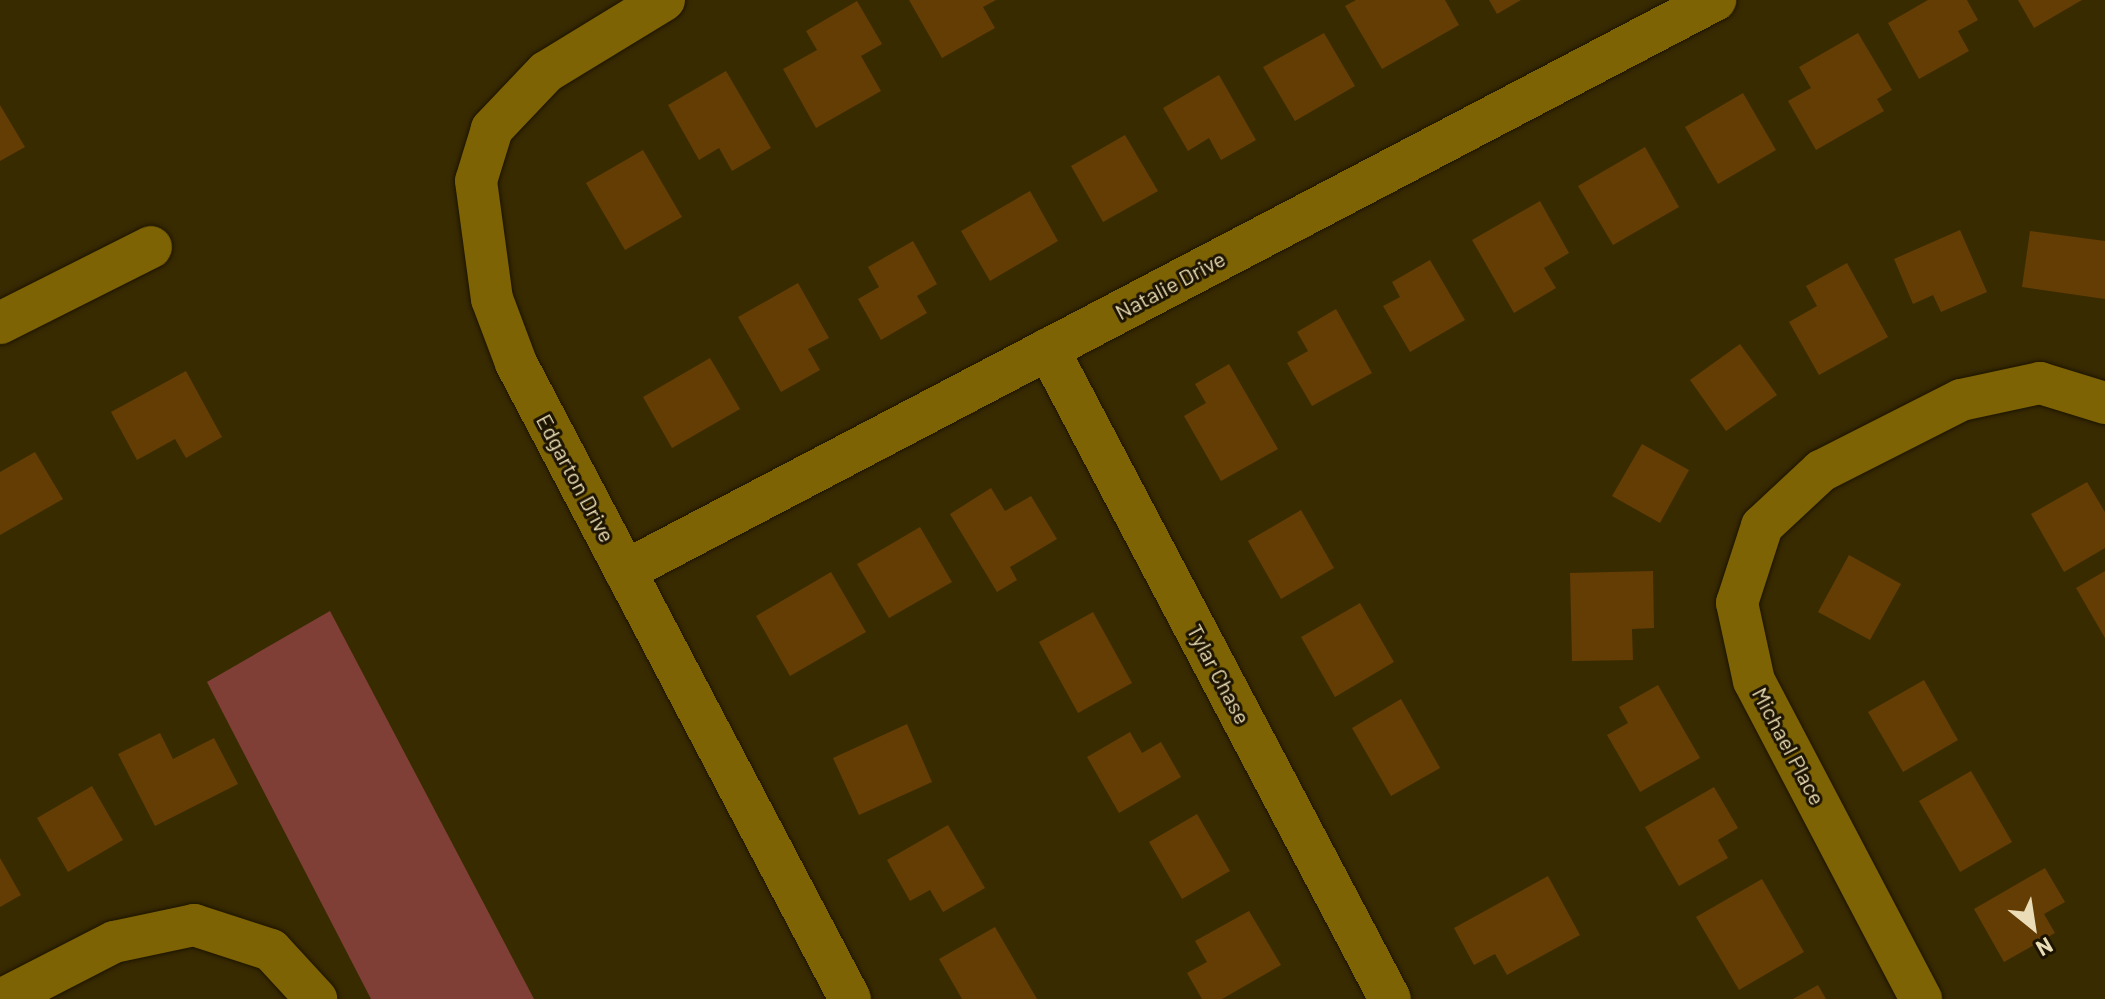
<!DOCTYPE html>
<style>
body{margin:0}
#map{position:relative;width:2105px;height:999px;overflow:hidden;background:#392b00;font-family:Barlow,sans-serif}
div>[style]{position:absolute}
.green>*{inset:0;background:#7f3f37}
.building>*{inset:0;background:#643d04}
.roads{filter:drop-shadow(0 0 2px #1c1400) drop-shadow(0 0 2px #1c1400)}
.minor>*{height:42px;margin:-21px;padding:0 21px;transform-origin:21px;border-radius:21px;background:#7e6304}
span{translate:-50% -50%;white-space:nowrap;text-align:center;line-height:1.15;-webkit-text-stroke:6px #1c1400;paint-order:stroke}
.street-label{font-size:22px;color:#eadcb6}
.north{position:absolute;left:1993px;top:887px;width:80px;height:80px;-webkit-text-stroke:6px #1c1400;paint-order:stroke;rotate:150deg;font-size:22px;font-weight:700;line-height:32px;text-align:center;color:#eadcb6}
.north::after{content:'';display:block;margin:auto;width:28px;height:36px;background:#eadcb6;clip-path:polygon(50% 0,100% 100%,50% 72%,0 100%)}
</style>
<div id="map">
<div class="green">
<div style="clip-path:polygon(330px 611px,534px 999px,371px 999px,207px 682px)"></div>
</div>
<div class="building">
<div style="clip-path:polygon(909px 0,996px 0,983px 7px,995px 28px,942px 58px)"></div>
<div style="clip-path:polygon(1356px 0,1445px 0,1459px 25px,1382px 69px,1345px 6px)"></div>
<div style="clip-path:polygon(1489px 0,1521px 0,1497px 14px)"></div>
<div style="clip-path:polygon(1928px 0,1967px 0,1978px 20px,1958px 31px,1969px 51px,1919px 79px,1888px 23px)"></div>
<div style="clip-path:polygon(2018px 0,2082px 0,2034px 28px)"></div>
<div style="clip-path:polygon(857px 1px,882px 44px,861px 56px,881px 91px,816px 128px,783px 69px,817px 50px,806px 31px)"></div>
<div style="clip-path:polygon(1324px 33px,1355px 86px,1295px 121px,1263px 67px)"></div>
<div style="clip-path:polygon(1858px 33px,1892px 90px,1877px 99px,1884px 111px,1816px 150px,1788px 101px,1811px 88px,1799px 67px)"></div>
<div style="clip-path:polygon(726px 71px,771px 148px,732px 171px,719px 148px,699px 160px,668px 105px)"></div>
<div style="clip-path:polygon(1219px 75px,1256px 140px,1221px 160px,1209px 138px,1188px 151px,1163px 108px)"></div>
<div style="clip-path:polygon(1743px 93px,1776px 150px,1718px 184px,1685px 127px)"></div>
<div style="clip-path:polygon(0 105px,25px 147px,0 161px)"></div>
<div style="clip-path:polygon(1125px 135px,1158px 191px,1103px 222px,1071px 166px)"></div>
<div style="clip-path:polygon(1645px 147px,1679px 207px,1613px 245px,1578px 186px)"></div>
<div style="clip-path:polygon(643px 150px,682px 217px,625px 250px,586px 183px)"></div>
<div style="clip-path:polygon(1030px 191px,1058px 241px,990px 281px,961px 231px)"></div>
<div style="clip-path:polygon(1540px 201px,1569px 253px,1544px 268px,1556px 288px,1514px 313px,1472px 240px)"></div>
<div style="clip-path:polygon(1960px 230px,1987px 292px,1941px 312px,1933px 295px,1913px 304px,1894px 259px)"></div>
<div style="clip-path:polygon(2030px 231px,2105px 241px,2105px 299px,2022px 287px)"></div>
<div style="clip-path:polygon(913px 241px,937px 284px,917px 296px,927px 313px,881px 340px,858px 299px,879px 287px,868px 267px)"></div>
<div style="clip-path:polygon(1430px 260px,1465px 320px,1410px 352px,1383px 306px,1400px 297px,1392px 282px)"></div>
<div style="clip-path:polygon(1847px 263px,1888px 337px,1819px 375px,1789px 322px,1817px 306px,1806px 286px)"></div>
<div style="clip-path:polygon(798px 283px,829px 338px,808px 349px,820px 370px,781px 392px,738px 317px)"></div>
<div style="clip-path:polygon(1336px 309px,1372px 373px,1312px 406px,1287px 363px,1308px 351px,1297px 332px)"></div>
<div style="clip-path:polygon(1740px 344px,1777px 395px,1726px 431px,1690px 380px)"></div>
<div style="clip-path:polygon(710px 358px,740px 409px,672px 448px,643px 397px)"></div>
<div style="clip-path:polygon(1229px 364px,1278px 449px,1221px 481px,1184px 416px,1206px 403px,1195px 384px)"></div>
<div style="clip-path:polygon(186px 371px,222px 437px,186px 458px,175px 439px,137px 460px,111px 412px)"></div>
<div style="clip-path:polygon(1642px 444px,1689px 470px,1660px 523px,1612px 496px)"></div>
<div style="clip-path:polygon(35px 452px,63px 499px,0 535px,0 472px)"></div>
<div style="clip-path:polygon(2087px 482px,2105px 512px,2105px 548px,2064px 572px,2031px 514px)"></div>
<div style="clip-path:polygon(991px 488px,1005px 511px,1031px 496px,1057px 539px,1010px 567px,1017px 580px,997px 592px,950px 514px)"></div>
<div style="clip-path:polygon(1301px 510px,1334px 568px,1281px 599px,1248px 541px)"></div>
<div style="clip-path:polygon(920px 527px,952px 582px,889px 618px,857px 564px)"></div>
<div style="clip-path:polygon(1849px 555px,1901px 584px,1870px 640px,1818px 612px)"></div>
<div style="clip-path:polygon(1653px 571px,1654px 628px,1632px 629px,1633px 660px,1572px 661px,1570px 573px)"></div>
<div style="clip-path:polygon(2105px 571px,2105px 638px,2076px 588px)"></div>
<div style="clip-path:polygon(831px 572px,866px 632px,790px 676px,756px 616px)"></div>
<div style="clip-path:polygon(1360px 603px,1394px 662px,1335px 697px,1301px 637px)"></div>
<div style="clip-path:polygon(1093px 612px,1132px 683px,1078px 713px,1039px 642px)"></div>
<div style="clip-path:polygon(1924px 680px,1958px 740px,1903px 772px,1868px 712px)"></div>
<div style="clip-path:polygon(1658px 685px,1700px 758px,1640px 792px,1607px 735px,1628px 723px,1619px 707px)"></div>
<div style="clip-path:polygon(1401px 699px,1440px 768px,1391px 796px,1352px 728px)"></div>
<div style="clip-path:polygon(907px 724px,932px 782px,859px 815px,833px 758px)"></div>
<div style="clip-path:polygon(1130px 732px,1142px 753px,1161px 742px,1181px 777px,1119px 813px,1087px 757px)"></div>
<div style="clip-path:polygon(160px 733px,173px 759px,214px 738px,238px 784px,155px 826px,118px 754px)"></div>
<div style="clip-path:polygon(1971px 771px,2012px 842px,1960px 872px,1919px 801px)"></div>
<div style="clip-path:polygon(92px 786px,123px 840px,68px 872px,37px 818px)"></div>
<div style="clip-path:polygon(1714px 787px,1738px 828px,1718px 840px,1728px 858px,1679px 886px,1645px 827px)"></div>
<div style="clip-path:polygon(1197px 814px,1230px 871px,1182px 899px,1149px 842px)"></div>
<div style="clip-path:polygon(948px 825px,985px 888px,943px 912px,930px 890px,910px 901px,887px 860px)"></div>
<div style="clip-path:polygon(0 858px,21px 895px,0 907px)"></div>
<div style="clip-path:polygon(2045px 868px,2065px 902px,2044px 914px,2055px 933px,2004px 962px,1974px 909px)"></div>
<div style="clip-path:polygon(1548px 876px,1580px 935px,1507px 975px,1495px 954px,1474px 965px,1454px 928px)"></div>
<div style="clip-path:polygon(1762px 879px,1804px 952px,1739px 990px,1696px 917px)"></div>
<div style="clip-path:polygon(1249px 911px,1281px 965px,1222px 999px,1202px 999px,1187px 973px,1207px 962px,1195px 941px)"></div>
<div style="clip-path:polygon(995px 927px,1037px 999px,962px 999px,939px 959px)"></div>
<div style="clip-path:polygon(1818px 985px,1826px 999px,1793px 999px)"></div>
</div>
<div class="roads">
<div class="minor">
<div style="left:664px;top:0;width:138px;rotate:148.6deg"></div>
<div style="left:546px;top:72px;width:79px;rotate:133.5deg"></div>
<div style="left:492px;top:129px;width:54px;rotate:107.1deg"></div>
<div style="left:476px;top:181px;width:119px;rotate:82.3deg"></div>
<div style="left:492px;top:299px;width:68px;rotate:69.4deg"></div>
<div style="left:516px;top:363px;width:718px;rotate:62.29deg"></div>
<div style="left:0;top:323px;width:169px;rotate:-26.7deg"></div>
<div style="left:1048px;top:349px;width:734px;rotate:62.25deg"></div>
<div style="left:625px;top:571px;width:1231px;rotate:-27.65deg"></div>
<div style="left:3px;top:999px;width:125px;rotate:-27.2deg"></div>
<div style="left:114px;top:942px;width:82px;rotate:-12deg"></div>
<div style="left:194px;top:925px;width:81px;rotate:18deg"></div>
<div style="left:271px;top:950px;width:67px;rotate:47.4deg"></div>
<div style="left:1921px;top:999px;width:359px;rotate:-117.7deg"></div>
<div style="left:1754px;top:681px;width:80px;rotate:-102.3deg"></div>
<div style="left:1737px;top:603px;width:81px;rotate:-72deg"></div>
<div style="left:1762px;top:526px;width:81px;rotate:-43deg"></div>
<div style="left:1821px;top:471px;width:157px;rotate:-26.9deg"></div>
<div style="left:1961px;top:400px;width:81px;rotate:-12.1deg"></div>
<div style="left:2040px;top:383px;width:68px;rotate:17.1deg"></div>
</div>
</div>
<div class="street-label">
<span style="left:1170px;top:285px;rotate:-28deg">Natalie Drive</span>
<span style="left:576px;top:478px;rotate:62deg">Edgarton Drive</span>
<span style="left:1219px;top:674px;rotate:62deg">Tylar Chase</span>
<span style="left:1789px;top:746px;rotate:62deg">Michael Place</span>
</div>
<div class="north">N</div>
</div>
